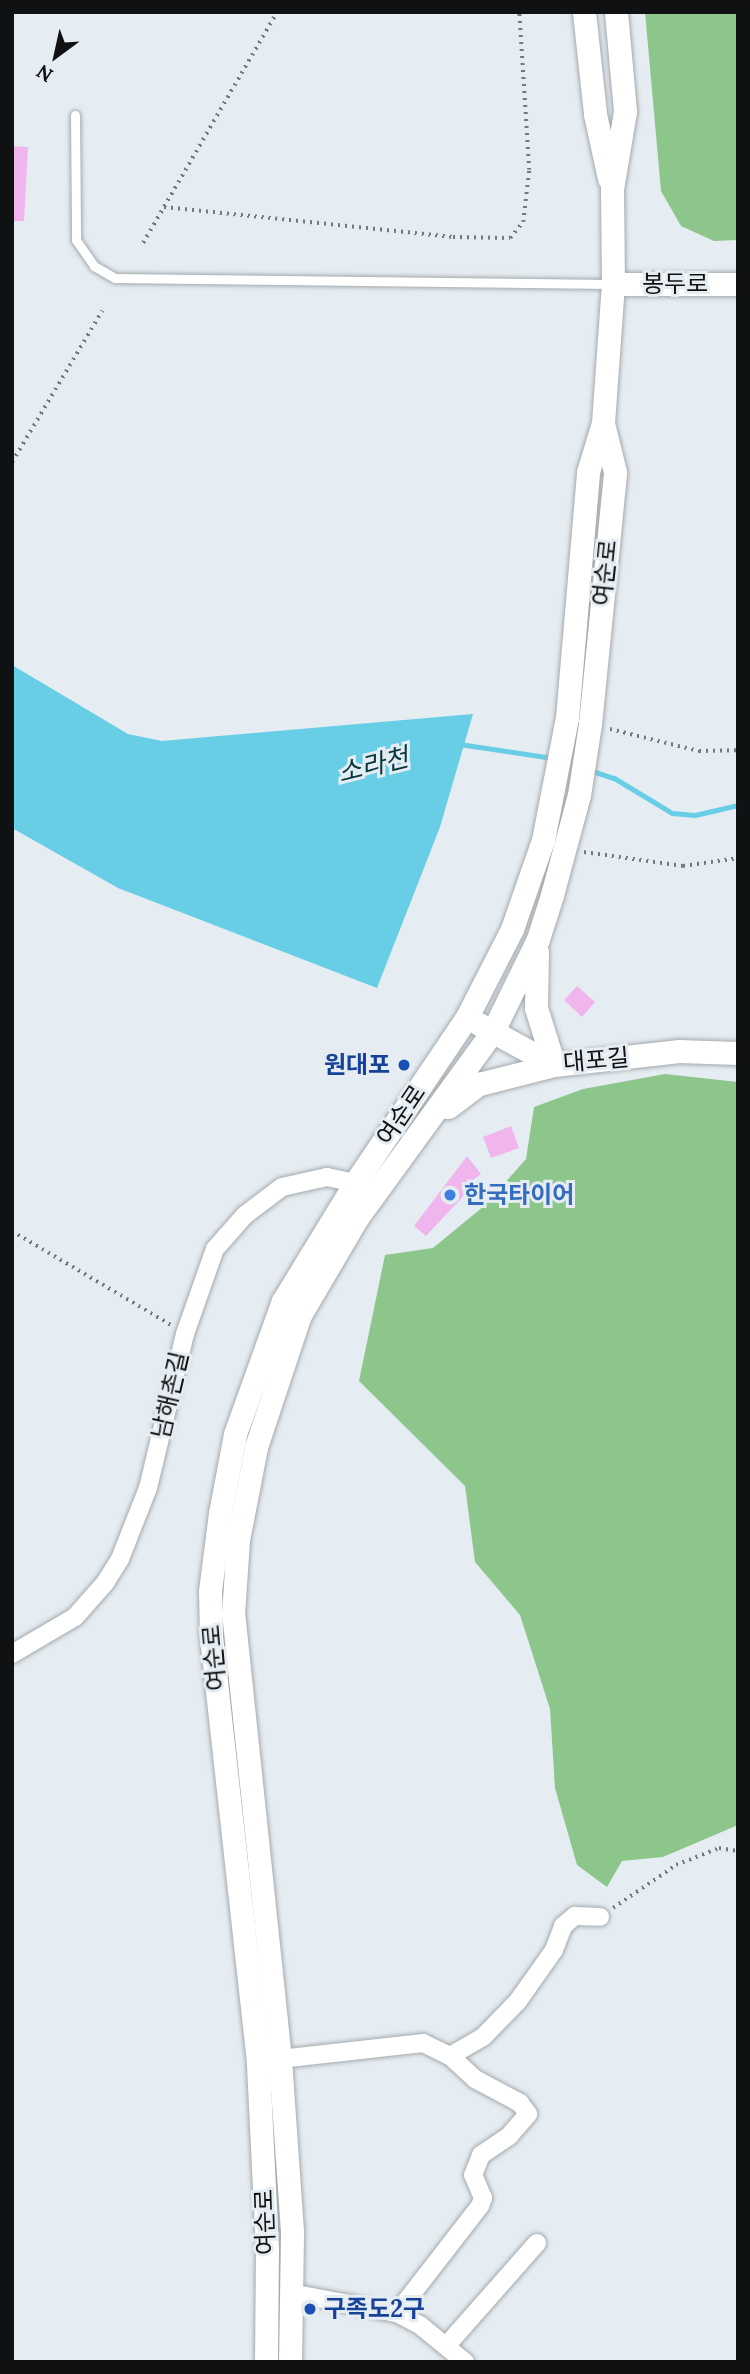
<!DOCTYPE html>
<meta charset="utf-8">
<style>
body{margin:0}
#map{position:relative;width:750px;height:2374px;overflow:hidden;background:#e6edf2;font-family:Lora,"Noto Sans KR",serif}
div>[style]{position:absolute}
.forest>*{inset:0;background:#8dc68b}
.water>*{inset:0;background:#68cee6}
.stream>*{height:5px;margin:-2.5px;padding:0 2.5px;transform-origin:2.5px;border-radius:2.5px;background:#68cee6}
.building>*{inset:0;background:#f1b5ee}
.path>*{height:3.5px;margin-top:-1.75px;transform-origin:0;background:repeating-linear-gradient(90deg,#73787b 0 2px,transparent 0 7px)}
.roads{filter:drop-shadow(0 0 2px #a4aaae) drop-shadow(0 0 2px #a4aaae)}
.service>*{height:9px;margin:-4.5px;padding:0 4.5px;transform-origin:4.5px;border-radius:4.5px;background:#fff}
.minor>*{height:18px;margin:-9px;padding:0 9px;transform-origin:9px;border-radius:9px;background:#fff}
.tertiary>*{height:23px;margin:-11.5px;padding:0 11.5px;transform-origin:11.5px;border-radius:11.5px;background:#fff}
.dots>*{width:19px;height:19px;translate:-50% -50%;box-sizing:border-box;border:4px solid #e6edf2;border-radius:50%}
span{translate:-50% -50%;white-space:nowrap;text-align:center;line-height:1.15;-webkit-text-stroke:6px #e6edf2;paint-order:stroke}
.street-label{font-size:24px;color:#0f1113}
.transit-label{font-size:24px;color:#164399;font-weight:700}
.right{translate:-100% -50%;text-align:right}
.left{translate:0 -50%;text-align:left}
.shop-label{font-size:24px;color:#366cbe;font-weight:700}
.water-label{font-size:26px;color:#063842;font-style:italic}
.frame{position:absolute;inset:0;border:14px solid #0f1113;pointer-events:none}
.north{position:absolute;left:21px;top:21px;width:70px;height:70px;-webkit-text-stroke:5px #e6edf2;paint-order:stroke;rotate:213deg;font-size:19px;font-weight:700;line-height:28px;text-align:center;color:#0f1113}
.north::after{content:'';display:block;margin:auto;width:24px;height:32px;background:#0f1113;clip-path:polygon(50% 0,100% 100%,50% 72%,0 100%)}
</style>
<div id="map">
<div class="forest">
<div style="clip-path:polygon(645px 12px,738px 12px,738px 240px,714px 241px,681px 226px,661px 191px)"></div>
<div style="clip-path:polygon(665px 1074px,738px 1082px,738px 1825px,663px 1857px,622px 1861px,607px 1887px,577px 1865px,555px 1788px,550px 1709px,520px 1615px,475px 1562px,465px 1486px,359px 1381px,385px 1255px,433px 1248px,484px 1206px,526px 1159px,534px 1107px,583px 1089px)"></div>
</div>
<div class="water">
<div style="clip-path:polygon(12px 665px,128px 734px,162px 741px,473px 714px,440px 827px,377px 988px,118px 888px,12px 828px)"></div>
</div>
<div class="stream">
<div style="left:459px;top:744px;width:95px;rotate:8.5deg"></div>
<div style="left:589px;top:770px;width:26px;rotate:18deg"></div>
<div style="left:614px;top:778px;width:68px;rotate:31.1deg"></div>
<div style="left:672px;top:813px;width:23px;rotate:5deg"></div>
<div style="left:695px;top:815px;width:44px;rotate:-13.1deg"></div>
</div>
<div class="building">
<div style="clip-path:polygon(12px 146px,28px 147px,24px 221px,12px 221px)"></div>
<div style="clip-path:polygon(577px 986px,595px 1002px,582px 1017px,564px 1000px)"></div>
<div style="clip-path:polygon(511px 1126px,519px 1148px,491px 1158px,483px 1137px)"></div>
<div style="clip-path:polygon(467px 1156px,481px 1174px,466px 1185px,470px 1189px,426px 1236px,414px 1226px)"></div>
</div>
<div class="path">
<div style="left:164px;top:207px;width:291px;rotate:5.9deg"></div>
<div style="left:453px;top:237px;width:57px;rotate:1deg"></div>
<div style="left:510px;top:238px;width:21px;rotate:-51deg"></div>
<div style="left:523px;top:222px;width:52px;rotate:-83.4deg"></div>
<div style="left:529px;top:170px;width:158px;rotate:-93.6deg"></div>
<div style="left:143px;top:243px;width:267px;rotate:-59.9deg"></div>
<div style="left:12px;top:462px;width:176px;rotate:-59.2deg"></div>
<div style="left:610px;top:729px;width:92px;rotate:13.9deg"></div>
<div style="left:699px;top:751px;width:39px;rotate:-1deg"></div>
<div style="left:584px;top:852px;width:100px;rotate:8deg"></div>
<div style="left:683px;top:866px;width:56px;rotate:-8.3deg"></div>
<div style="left:12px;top:1231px;width:185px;rotate:30.6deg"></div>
<div style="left:613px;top:1908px;width:76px;rotate:-34.3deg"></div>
<div style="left:676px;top:1865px;width:46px;rotate:-21.6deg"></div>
<div style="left:719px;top:1848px;width:19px;rotate:9deg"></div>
</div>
<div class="roads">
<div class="service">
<div style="left:75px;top:115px;width:125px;rotate:89.5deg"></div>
<div style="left:76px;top:240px;width:32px;rotate:55deg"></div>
<div style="left:94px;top:266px;width:24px;rotate:30deg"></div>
<div style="left:115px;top:278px;width:496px;rotate:0.7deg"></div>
</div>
<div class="minor">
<div style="left:12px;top:1654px;width:73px;rotate:-30.4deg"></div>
<div style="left:75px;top:1617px;width:45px;rotate:-48.6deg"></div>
<div style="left:105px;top:1583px;width:28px;rotate:-58deg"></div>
<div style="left:120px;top:1559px;width:76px;rotate:-68.5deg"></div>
<div style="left:148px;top:1488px;width:158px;rotate:-76.5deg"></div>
<div style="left:185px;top:1334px;width:90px;rotate:-70.6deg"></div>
<div style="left:215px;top:1249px;width:45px;rotate:-48.6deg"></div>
<div style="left:245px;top:1215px;width:46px;rotate:-37.1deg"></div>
<div style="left:282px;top:1187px;width:46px;rotate:-12.5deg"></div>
<div style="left:327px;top:1177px;width:29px;rotate:12deg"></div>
<div style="left:280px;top:2059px;width:144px;rotate:-6.4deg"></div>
<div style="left:423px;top:2043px;width:30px;rotate:26deg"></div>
<div style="left:450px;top:2056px;width:39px;rotate:-30deg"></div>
<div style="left:484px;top:2036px;width:49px;rotate:-45.8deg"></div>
<div style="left:518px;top:2001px;width:62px;rotate:-54.8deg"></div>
<div style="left:554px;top:1950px;width:26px;rotate:-69deg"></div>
<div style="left:563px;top:1926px;width:16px;rotate:-40deg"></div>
<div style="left:575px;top:1916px;width:25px;rotate:2deg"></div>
<div style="left:291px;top:2293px;width:108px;rotate:10.7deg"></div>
<div style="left:397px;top:2313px;width:27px;rotate:28deg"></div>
<div style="left:421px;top:2326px;width:57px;rotate:39.3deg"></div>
<div style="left:397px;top:2313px;width:135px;rotate:-52.2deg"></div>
<div style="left:480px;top:2206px;width:9px;rotate:-69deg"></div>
<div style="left:483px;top:2198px;width:25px;rotate:-113deg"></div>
<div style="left:473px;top:2175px;width:22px;rotate:-68deg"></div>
<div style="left:481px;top:2155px;width:34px;rotate:-34deg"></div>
<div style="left:509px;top:2136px;width:29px;rotate:-49deg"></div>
<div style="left:528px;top:2114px;width:14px;rotate:-126deg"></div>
<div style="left:520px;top:2103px;width:51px;rotate:-151.9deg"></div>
<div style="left:475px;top:2079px;width:34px;rotate:-137deg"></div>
<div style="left:447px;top:2345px;width:136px;rotate:-48.6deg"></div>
</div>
<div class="tertiary">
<div style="left:584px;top:12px;width:103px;rotate:83.8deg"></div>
<div style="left:595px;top:114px;width:66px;rotate:77.7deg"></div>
<div style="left:613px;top:284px;width:125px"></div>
<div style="left:479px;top:1024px;width:85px;rotate:28.7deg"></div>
<div style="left:554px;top:1065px;width:126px;rotate:-6.4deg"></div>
<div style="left:679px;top:1051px;width:59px;rotate:1.9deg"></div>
<div style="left:448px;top:1107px;width:39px;rotate:-37deg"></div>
<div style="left:479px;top:1084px;width:77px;rotate:-14.2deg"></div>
<div style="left:554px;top:1065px;width:60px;rotate:-107.5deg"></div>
<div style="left:536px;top:1008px;width:56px;rotate:-89deg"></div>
<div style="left:266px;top:2362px;width:113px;rotate:-89.5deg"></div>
<div style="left:267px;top:2249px;width:187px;rotate:-92.8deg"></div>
<div style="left:258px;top:2062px;width:428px;rotate:-96.3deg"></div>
<div style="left:211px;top:1637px;width:46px;rotate:-91.2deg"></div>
<div style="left:210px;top:1591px;width:79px;rotate:-82.7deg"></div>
<div style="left:220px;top:1513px;width:80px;rotate:-79.2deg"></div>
<div style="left:235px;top:1434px;width:141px;rotate:-70.2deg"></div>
<div style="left:283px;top:1301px;width:138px;rotate:-58.6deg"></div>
<div style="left:355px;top:1183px;width:200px;rotate:-56deg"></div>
<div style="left:467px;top:1017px;width:99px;rotate:-62.9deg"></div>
<div style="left:512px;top:929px;width:94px;rotate:-70.8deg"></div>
<div style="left:543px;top:840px;width:124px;rotate:-78.9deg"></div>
<div style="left:567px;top:718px;width:247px;rotate:-85.1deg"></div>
<div style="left:588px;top:472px;width:51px;rotate:-73deg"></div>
<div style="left:603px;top:423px;width:139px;rotate:-85.9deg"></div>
<div style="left:613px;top:284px;width:95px;rotate:-90.6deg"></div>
<div style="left:612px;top:189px;width:79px;rotate:-80.5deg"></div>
<div style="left:625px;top:111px;width:99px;rotate:-95.2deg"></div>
<div style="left:290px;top:2362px;width:131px;rotate:-89.1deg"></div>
<div style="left:292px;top:2231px;width:172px;rotate:-94deg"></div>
<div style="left:280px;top:2059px;width:447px;rotate:-96deg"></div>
<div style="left:233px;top:1614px;width:74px;rotate:-86.1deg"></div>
<div style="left:238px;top:1540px;width:95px;rotate:-79deg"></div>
<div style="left:256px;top:1447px;width:139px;rotate:-71.6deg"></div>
<div style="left:300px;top:1315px;width:113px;rotate:-59.6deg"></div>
<div style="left:357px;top:1218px;width:231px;rotate:-54deg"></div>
<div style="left:493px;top:1031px;width:102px;rotate:-63.9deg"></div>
<div style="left:538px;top:939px;width:46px;rotate:-72.3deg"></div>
<div style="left:552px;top:895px;width:104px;rotate:-74.9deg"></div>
<div style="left:579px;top:795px;width:72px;rotate:-81.2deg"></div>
<div style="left:590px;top:724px;width:253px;rotate:-84.3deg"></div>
<div style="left:615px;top:472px;width:50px;rotate:-103.8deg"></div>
</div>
</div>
<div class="dots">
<div style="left:404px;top:1065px;background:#1a4fb4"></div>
<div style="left:450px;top:1195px;background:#3f7fe0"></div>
<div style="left:310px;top:2309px;background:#1a4fb4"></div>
</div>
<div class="street-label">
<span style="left:675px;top:284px">봉두로</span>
<span style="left:605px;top:573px;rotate:-84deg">여순로</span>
<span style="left:596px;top:1060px;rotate:-5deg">대포길</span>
<span style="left:401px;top:1115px;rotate:-56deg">여순로</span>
<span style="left:170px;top:1395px;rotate:-77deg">남해촌길</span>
<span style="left:214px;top:1658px;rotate:-95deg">여순로</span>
<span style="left:265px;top:2222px;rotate:-92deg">여순로</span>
</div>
<div class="transit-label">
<span class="right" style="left:390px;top:1065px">원대포</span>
<span class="left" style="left:324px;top:2309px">구족도2구</span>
</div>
<div class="shop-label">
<span class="left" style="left:464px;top:1195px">한국타이어</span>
</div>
<div class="water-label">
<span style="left:373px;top:765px;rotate:-14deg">소라천</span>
</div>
<div class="frame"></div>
<div class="north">N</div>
</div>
